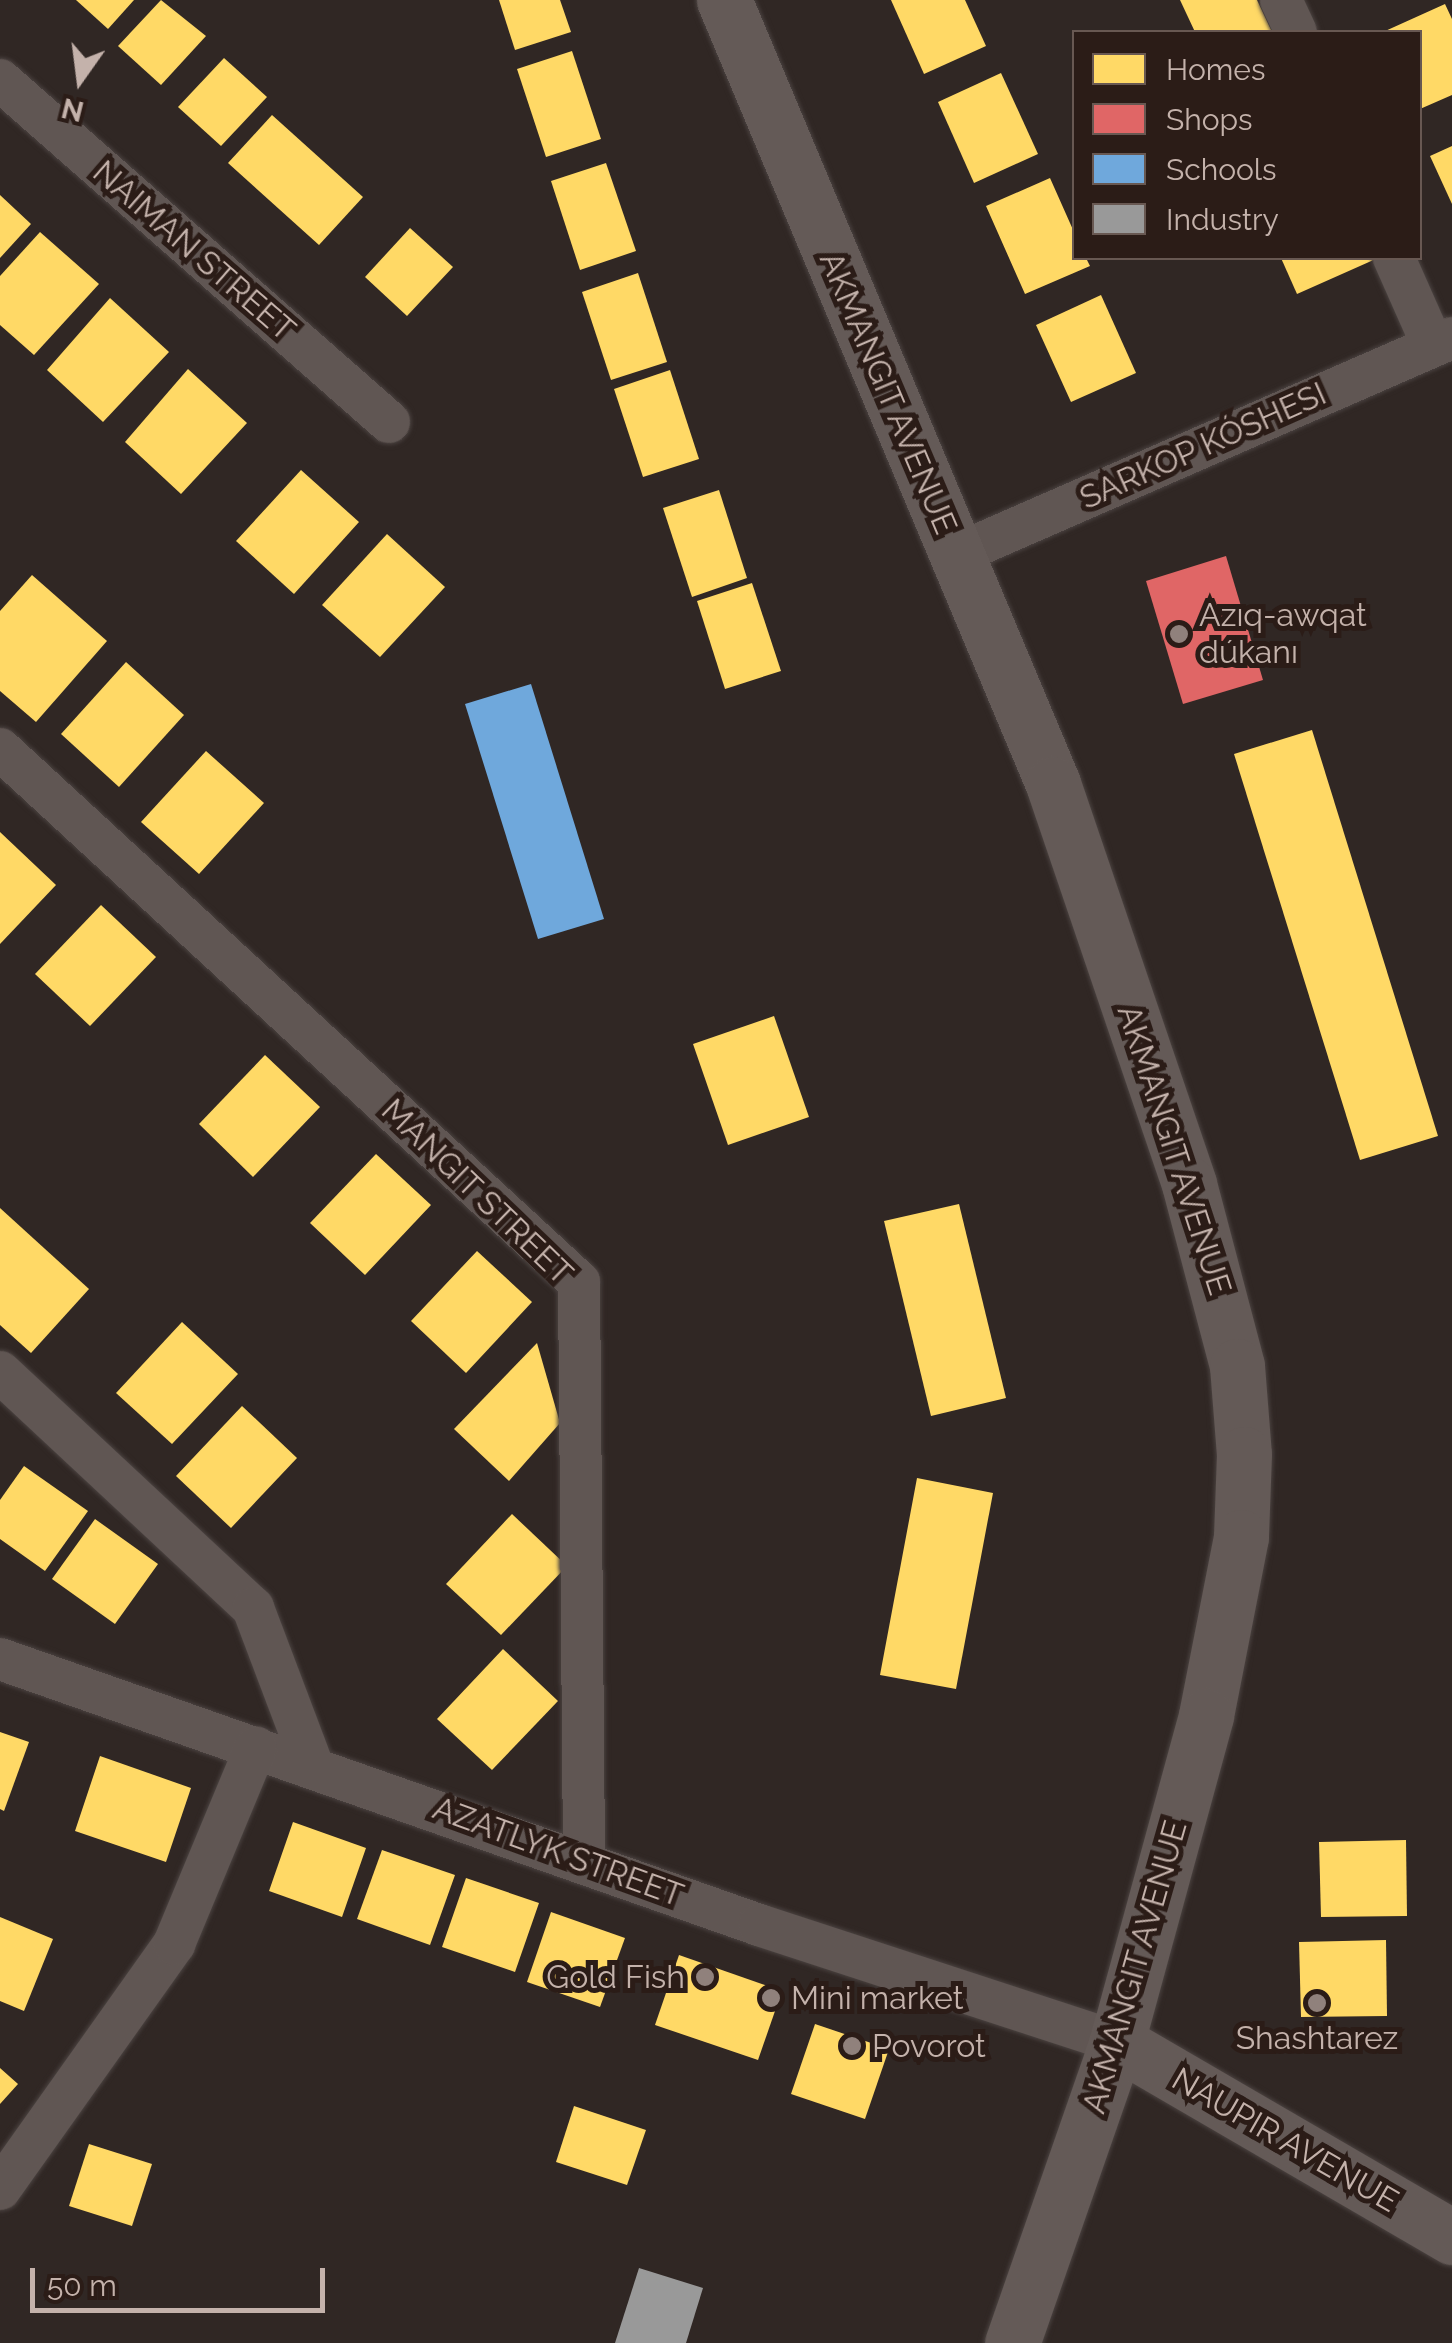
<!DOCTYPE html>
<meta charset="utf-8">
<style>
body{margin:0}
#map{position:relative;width:1452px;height:2343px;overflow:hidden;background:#302724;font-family:Raleway,sans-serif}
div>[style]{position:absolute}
.homes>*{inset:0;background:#ffd966}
.shops>*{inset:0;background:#e06666}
.schools>*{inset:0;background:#6fa8dc}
.industry>*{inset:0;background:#999}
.roads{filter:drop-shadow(0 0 2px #4a4240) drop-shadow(0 0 2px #4a4240)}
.street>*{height:42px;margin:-21px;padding:0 21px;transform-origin:21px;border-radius:21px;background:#605653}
.secondary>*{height:55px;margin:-27.5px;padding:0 27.5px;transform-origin:27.5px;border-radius:27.5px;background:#645a57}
.dots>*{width:28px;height:28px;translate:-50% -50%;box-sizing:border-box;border:5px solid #2b1c17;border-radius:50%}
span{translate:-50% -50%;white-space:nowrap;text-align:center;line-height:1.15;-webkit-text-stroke:10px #2b1c17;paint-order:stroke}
.street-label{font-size:32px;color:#c4b2ab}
.poi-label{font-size:32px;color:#c4b2ab}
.left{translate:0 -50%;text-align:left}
.right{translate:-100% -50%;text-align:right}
.legend{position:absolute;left:1072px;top:30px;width:350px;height:230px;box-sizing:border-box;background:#2b1c17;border:2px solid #685852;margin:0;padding:12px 18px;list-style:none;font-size:30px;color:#c4b2ab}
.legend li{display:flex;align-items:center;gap:20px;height:50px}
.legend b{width:50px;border:2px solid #685852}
.north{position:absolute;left:30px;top:30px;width:100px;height:100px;-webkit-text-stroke:8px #2b1c17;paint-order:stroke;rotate:194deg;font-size:28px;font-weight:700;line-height:40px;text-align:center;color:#c4b2ab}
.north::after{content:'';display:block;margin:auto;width:35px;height:45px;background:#c4b2ab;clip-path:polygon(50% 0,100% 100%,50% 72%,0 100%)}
.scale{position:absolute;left:30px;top:2268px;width:295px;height:45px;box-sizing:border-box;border:5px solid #c4b2ab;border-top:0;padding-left:12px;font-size:30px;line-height:35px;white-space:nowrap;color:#c4b2ab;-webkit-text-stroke:8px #2b1c17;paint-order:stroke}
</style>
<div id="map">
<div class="homes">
<div style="clip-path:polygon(76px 0,134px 0,108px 29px)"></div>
<div style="clip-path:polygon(161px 0,206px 36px,161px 85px,118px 46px)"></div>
<div style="clip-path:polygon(499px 0,560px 0,571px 32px,515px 50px)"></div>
<div style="clip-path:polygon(891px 0,965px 0,986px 46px,924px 74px)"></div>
<div style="clip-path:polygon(1180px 0,1257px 0,1272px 32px,1195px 32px)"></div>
<div style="clip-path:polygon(1445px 4px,1452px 19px,1452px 95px,1420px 109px,1420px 32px,1383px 32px)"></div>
<div style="clip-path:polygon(572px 51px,601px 139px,546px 157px,517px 69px)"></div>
<div style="clip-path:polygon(224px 58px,267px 97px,221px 146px,178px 107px)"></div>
<div style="clip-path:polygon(1001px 73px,1038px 154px,974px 183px,938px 102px)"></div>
<div style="clip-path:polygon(272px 115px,363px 197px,319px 245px,228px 163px)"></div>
<div style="clip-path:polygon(1452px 146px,1452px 204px,1430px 156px)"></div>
<div style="clip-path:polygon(606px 163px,636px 251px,580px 270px,551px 181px)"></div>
<div style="clip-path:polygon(1050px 178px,1074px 232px,1074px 258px,1086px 258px,1090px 266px,1025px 294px,986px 206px)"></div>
<div style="clip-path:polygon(0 195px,31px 224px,0 258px)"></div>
<div style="clip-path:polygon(410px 228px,453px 267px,407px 316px,365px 277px)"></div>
<div style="clip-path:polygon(40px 232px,99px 284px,34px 355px,0 325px,0 276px)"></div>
<div style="clip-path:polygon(1281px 258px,1378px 258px,1297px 294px)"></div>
<div style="clip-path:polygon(638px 273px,667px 362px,611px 380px,582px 292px)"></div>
<div style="clip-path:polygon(1101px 295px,1136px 373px,1071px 402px,1036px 325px)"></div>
<div style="clip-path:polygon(110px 298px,169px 352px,103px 422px,47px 370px)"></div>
<div style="clip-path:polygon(188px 369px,247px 423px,181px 494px,125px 442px)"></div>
<div style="clip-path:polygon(670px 370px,699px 459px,643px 477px,614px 389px)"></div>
<div style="clip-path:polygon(301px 470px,359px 522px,294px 594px,236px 541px)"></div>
<div style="clip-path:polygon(719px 490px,747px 578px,692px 597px,663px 508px)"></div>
<div style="clip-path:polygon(387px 534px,445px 587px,380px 657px,322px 605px)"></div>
<div style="clip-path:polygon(32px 575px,107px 641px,36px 722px,0 691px,0 611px)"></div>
<div style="clip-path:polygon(752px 583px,781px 671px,725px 689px,697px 601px)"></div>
<div style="clip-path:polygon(126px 662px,184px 715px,119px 787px,61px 734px)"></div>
<div style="clip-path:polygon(1312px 730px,1438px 1136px,1360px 1160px,1234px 754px)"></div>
<div style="clip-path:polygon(206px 751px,264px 803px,199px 874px,141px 822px)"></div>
<div style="clip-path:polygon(0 832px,56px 885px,0 944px)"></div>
<div style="clip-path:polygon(101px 905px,156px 957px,90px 1026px,35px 974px)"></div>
<div style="clip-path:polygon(774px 1016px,809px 1117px,728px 1145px,693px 1044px)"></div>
<div style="clip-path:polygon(265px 1055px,320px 1107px,253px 1177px,199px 1124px)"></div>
<div style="clip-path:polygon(376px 1154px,431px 1205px,365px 1275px,310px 1223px)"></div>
<div style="clip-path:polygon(959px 1204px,1006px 1398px,931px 1416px,884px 1221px)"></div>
<div style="clip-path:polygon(0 1208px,89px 1289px,31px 1353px,0 1325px)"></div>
<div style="clip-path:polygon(477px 1251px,532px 1302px,466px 1373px,411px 1321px)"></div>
<div style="clip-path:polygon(182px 1322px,238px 1374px,172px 1444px,116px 1393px)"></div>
<div style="clip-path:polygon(537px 1343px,560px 1423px,509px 1481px,454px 1429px)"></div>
<div style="clip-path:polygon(242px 1406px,297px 1458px,231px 1528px,176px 1476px)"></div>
<div style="clip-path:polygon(24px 1466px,88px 1511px,45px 1571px,0 1539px,0 1500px)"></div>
<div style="clip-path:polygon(917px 1478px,993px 1493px,956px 1689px,880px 1675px)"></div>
<div style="clip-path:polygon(512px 1514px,567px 1566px,501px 1635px,446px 1584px)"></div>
<div style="clip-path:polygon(95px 1519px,158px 1564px,115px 1624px,52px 1579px)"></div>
<div style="clip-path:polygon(503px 1649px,558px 1701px,492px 1770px,437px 1719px)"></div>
<div style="clip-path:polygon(0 1732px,29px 1742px,4px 1811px,0 1809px)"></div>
<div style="clip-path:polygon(100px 1756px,191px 1788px,166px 1862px,75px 1831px)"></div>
<div style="clip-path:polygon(293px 1822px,366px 1848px,342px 1917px,269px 1891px)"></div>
<div style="clip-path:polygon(1406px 1840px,1407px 1916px,1321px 1917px,1319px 1842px)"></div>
<div style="clip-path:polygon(382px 1850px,455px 1875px,430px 1945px,357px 1919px)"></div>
<div style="clip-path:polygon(466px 1878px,539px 1903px,515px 1972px,442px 1947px)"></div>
<div style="clip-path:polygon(551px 1912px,625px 1938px,600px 2007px,527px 1982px)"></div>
<div style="clip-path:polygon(0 1917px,53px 1939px,24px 2011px,0 2001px)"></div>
<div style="clip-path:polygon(1386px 1940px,1387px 2016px,1301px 2017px,1299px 1942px)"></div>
<div style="clip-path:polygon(679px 1955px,782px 1991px,758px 2060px,655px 2025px)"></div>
<div style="clip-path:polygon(815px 2024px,889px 2049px,865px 2119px,791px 2094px)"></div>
<div style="clip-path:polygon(0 2068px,18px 2084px,0 2104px)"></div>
<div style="clip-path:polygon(574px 2106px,646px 2130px,627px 2185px,556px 2162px)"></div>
<div style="clip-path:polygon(89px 2144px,152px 2164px,132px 2226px,69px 2206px)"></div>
</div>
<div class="shops">
<div style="clip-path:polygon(1226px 556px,1263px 680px,1183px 704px,1146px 581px)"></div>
</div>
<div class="schools">
<div style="clip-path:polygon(531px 684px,604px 919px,538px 939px,465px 704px)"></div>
</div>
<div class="industry">
<div style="clip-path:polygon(639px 2268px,703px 2288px,686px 2343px,615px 2343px)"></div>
</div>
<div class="roads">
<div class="street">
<div style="left:1281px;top:0;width:35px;rotate:65deg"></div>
<div style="left:0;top:80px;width:518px;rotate:41.32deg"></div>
<div style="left:1394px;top:258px;width:96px;rotate:66.1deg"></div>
<div style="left:955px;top:555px;width:542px;rotate:-23.59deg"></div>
<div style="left:0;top:749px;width:787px;rotate:42.63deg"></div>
<div style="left:579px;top:1282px;width:578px;rotate:89.5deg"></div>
<div style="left:0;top:1372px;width:346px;rotate:43deg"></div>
<div style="left:253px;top:1608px;width:167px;rotate:69.3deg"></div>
<div style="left:0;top:1659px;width:804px;rotate:19.31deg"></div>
<div style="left:759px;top:1925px;width:377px;rotate:18.1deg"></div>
<div style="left:0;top:2189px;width:301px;rotate:-54.6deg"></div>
<div style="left:174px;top:1944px;width:213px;rotate:-67.4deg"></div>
</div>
<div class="secondary">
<div style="left:724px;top:0;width:850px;rotate:67.23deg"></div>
<div style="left:1053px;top:784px;width:422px;rotate:71.2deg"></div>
<div style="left:1189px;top:1184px;width:188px;rotate:75.2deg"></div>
<div style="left:1237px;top:1366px;width:88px;rotate:85.5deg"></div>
<div style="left:1244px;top:1454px;width:83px;rotate:92.1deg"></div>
<div style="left:1241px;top:1537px;width:182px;rotate:101.1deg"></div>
<div style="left:1206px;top:1716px;width:338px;rotate:105.3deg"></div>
<div style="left:1117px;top:2042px;width:319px;rotate:109.2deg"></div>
<div style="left:1117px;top:2042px;width:388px;rotate:30.2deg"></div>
</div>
</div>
<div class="dots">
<div style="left:1179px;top:634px;background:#90817c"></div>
<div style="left:705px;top:1977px;background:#90817c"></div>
<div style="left:771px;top:1998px;background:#90817c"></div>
<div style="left:1317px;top:2003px;background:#90817c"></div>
<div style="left:852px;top:2046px;background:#90817c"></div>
</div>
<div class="street-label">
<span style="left:194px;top:251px;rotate:41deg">NAIMAN STREET</span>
<span style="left:888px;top:393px;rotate:67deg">AKMANGIT AVENUE</span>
<span style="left:1203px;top:446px;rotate:-24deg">SARKOP KÓSHESI</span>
<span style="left:1174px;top:1150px;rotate:72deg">AKMANGIT AVENUE</span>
<span style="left:477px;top:1192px;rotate:44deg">MANGIT STREET</span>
<span style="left:558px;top:1852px;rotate:20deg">AZATLYK STREET</span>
<span style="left:1135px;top:1967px;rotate:-74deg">AKMANGIT AVENUE</span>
<span style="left:1285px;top:2140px;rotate:30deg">NAUPIR AVENUE</span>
</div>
<div class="poi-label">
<span class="left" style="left:1199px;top:634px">Azıq-awqat<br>dúkanı</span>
<span class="right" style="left:685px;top:1977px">Gold Fish</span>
<span class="left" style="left:791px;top:1998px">Mini market</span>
<span style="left:1317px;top:2038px">Shashtarez</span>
<span class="left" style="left:872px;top:2046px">Povorot</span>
</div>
<ul class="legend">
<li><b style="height:28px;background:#ffd966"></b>Homes</li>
<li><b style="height:28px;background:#e06666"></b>Shops</li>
<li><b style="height:28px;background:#6fa8dc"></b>Schools</li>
<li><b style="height:28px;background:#999"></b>Industry</li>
</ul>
<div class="north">N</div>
<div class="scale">50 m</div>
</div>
